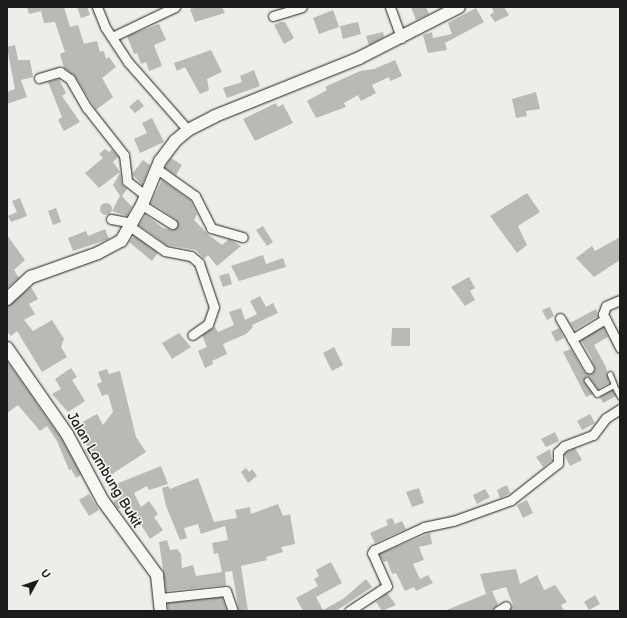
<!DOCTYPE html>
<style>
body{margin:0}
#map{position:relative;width:627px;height:618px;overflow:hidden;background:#edede9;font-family:"Balsamiq Sans",sans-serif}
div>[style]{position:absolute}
.building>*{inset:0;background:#b9b9b6}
.round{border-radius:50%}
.roads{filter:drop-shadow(0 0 1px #1c1c1c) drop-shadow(0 0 1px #1c1c1c)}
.lane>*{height:4.5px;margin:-2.25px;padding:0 2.25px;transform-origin:2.25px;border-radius:2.25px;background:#f6f6f2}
.street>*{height:9px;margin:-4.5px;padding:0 4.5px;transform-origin:4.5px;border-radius:4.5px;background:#f6f6f2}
.secondary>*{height:12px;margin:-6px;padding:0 6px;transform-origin:6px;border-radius:6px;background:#f6f6f2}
span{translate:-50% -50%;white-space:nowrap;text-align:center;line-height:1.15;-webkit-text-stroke:3px #f6f6f2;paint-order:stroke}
.street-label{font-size:14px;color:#1c1c1c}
.frame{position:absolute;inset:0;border:8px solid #1c1c1c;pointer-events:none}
.north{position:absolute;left:16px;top:562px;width:40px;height:40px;-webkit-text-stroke:3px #f6f6f2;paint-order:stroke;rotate:50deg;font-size:11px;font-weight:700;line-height:16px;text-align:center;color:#1c1c1c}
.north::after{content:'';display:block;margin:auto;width:14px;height:18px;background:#1c1c1c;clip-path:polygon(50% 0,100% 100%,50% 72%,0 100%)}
</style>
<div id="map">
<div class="building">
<div style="clip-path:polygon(27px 7px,64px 7px,70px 27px,78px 25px,84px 44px,97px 41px,100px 52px,104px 51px,106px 59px,109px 57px,116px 67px,102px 78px,113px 97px,96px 110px,75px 76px,64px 68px,60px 54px,65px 52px,55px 22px,44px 23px,41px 11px,29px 14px)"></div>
<div style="clip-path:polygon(77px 7px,87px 7px,90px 15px,81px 18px)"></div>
<div style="clip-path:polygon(196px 7px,222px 7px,225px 13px,195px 22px,190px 9px)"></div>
<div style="clip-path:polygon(411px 7px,426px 7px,429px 14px,416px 20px)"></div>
<div style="clip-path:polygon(491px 7px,504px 7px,509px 15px,495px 22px,490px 15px,494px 12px)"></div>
<div style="clip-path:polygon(476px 8px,484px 22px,445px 43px,447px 50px,428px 53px,423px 35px,432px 32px,433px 38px,452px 34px,448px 23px)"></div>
<div style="clip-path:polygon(333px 10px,339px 27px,319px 34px,313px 18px)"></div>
<div style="clip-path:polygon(280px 22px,285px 22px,294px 38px,284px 44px,274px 25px)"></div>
<div style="clip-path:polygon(358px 22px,361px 34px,343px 39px,340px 26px)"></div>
<div style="clip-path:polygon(159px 24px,166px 40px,154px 45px,162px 66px,149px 71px,146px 62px,141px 64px,137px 53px,134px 54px,127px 36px)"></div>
<div style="clip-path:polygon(383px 32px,384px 37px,369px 45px,366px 36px)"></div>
<div style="clip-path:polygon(15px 45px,18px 60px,30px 60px,33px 77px,21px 80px,27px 97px,7px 104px,7px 92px,15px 89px,7px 47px)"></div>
<div style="clip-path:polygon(211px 50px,222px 72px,207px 79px,209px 90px,200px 94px,185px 67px,177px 71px,174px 63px)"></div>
<div style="clip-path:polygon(395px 60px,402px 76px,390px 81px,389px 77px,372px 85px,376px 93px,361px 101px,358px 95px,344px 103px,346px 107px,316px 118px,307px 101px,327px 90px,325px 87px,360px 71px,374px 69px)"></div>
<div style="clip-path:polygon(254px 70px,260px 86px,227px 98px,223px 88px,242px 82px,240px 76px)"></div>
<div style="clip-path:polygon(59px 79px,66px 93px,62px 96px,80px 122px,64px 131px,58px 120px,62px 117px,48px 82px)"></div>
<div style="clip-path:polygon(536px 92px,540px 109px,526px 111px,527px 116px,516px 118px,512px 99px)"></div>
<div style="clip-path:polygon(138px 99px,144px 106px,135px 113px,129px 107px)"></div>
<div style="clip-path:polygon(276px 103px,278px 107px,283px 104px,293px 123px,255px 141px,243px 119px)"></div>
<div style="clip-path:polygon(152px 118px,164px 142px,140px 153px,134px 139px,147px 133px,142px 123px)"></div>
<div style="clip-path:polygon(105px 149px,109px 152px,112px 150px,118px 157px,113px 162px,120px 172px,99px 188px,85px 173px,103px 158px,99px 154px)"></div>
<div style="clip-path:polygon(171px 158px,182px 165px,176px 175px,165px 168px)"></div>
<div style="clip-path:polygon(143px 160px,150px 165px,142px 185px,132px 174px)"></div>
<div style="clip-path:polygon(120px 173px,122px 184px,127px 189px,122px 196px,132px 207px,127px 216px,112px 211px,120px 196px,113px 185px)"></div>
<div style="clip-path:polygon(162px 180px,190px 200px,197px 214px,194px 220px,209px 235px,222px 245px,229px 239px,241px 246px,217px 266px,208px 255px,204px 259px,196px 250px,167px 245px,139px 225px,146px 215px,163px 228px,172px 230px,177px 227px,176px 219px,151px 203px)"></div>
<div style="clip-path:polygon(527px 193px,540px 212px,518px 226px,527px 245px,517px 253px,490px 216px)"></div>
<div style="clip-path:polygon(20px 198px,27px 216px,11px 222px,8px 216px,17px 212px,12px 201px)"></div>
<div class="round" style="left:100px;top:203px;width:12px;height:12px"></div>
<div style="clip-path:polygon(56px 208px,61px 222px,53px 225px,48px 211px)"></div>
<div style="clip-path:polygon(263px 226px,273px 242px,267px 246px,256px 230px)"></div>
<div style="clip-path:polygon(105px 229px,109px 239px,73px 251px,68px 238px,86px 231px,88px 236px)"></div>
<div style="clip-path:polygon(7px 235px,25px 260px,14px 270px,19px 278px,7px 288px)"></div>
<div style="clip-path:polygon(134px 236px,158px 253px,152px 261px,129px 242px)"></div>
<div style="clip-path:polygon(620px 237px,620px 260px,594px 277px,576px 258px,592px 246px,595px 251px)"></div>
<div style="clip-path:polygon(263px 255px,266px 264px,283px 258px,286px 267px,239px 281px,231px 266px)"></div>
<div style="clip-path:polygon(229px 273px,232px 284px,223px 287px,219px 276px)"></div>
<div style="clip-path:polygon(469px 277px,475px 288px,470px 291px,475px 300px,465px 306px,451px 287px)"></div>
<div style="clip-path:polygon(31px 287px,38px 299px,29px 304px,35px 314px,24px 320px,33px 331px,52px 320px,64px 339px,61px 347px,67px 357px,42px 372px,17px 331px,11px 336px,7px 331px,7px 306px)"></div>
<div style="clip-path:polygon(260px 296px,266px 307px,273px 303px,278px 313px,252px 325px,253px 327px,246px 334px,223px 344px,227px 354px,212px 361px,213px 364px,205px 368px,198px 351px,207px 347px,202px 335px,215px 327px,218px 332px,234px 325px,229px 312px,241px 308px,245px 320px,257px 314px,250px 301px)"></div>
<div style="clip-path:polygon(550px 307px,554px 316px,547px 320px,542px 310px)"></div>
<div style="clip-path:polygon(596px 309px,598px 316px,575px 330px,570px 323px)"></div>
<div style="clip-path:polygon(603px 327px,608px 337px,594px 345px,606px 367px,609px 383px,598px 389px,590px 378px,585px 377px,584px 382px,593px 394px,586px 397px,563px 352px,571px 349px,584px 372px,592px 374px,595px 369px,591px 357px,581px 340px)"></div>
<div style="clip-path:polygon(392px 328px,410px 328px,410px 346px,391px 346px)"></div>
<div style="clip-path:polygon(559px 328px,564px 338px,556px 342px,551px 332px)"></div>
<div style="clip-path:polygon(179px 333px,191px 347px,172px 359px,162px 343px)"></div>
<div style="clip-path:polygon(334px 347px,343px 365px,332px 371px,323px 353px)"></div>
<div style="clip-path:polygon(7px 361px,61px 438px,81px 475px,76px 478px,71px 469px,69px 470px,57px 441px,47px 426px,40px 431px,18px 405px,7px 413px)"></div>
<div style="clip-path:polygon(71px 368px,77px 377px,72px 380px,85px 401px,68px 412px,52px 394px,61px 389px,55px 379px)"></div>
<div style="clip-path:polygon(107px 369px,109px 374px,120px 371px,136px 437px,146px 452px,106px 478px,84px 450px,89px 448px,81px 438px,85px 435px,79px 424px,97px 414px,103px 425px,113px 412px,108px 394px,102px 396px,97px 384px,102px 382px,98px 372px)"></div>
<div style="clip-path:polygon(612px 390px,616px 396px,603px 403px,600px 397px)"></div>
<div style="clip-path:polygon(590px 414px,595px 423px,582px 430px,577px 421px)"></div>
<div style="clip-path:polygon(555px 432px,559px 441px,546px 447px,541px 439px)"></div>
<div style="clip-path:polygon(575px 448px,582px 460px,570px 466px,564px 454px)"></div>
<div style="clip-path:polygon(550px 449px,552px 460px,543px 467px,536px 457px)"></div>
<div style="clip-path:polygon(161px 466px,168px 484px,149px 490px,147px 486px,134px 493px,141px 507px,149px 501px,158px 514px,154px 517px,163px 530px,150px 539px,127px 503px,118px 509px,113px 502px,121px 497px,116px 484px)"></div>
<div style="clip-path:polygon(246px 468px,249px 472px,252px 469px,257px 476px,248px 483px,241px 472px)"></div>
<div style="clip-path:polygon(198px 478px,214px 522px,237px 518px,235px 510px,250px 507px,251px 514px,278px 504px,283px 516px,290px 514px,295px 544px,281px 547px,283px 552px,266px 557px,267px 560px,241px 566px,248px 611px,239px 611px,232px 571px,225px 572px,226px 585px,166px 591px,159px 542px,167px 540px,170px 550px,177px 549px,181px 554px,182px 568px,193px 565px,196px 576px,222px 572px,218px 553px,214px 554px,212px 543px,228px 540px,225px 526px,201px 534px,198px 524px,184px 528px,187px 538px,180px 540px,166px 506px,162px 488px,168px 486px,170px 489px)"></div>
<div style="clip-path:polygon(507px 485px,510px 493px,500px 498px,497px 490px)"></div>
<div style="clip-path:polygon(419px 488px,424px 503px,412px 507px,406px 492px)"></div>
<div style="clip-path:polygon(485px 489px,490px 497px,477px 504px,473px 495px)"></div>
<div style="clip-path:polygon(89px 494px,99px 510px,89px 516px,79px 500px)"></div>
<div style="clip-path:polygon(527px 500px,533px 513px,523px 518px,517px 505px)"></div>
<div style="clip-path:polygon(392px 518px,395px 524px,402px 521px,406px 529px,375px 543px,370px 533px,388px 525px,386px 520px)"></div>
<div style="clip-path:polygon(430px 533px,432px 544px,419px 547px,424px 560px,413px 564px,420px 579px,428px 575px,433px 583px,416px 591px,414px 587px,405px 591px,396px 573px,392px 574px,387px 561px,384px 562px,379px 554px)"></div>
<div style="clip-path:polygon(331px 562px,342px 583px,316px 597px,323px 610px,343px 599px,366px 579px,372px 587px,336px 611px,303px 611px,296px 598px,318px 586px,314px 579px,319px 576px,316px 570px)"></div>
<div style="clip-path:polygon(516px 569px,520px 584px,537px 575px,544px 590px,555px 585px,567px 602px,561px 605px,564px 611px,509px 611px,513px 605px,506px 587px,492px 591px,498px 604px,492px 611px,444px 611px,486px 594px,480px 574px)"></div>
<div style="clip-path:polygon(387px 593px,396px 605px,382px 611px,376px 602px)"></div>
<div style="clip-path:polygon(595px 595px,600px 604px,589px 610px,584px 602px)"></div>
<div style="clip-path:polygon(222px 597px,227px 611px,168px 611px,168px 603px)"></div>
</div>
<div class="roads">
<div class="lane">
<div style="left:587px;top:380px;width:17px;rotate:54deg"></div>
<div style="left:597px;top:394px;width:19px;rotate:-28deg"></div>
<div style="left:614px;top:385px;width:11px;rotate:-112deg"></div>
<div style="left:614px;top:385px;width:13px;rotate:61deg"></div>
</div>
<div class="street">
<div style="left:97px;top:7px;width:22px;rotate:68deg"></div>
<div style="left:105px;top:27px;width:42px;rotate:56.7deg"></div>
<div style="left:128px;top:62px;width:91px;rotate:48.6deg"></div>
<div style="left:390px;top:7px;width:33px;rotate:70deg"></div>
<div style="left:273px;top:16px;width:30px;rotate:-17deg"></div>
<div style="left:112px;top:37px;width:70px;rotate:-25.5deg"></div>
<div style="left:39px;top:78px;width:22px;rotate:-16deg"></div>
<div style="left:60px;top:72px;width:12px;rotate:35deg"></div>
<div style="left:70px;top:79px;width:34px;rotate:60deg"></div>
<div style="left:87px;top:108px;width:60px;rotate:51.8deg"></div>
<div style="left:124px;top:155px;width:26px;rotate:83deg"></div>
<div style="left:127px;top:181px;width:24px;rotate:38deg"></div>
<div style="left:157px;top:169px;width:47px;rotate:35.4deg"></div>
<div style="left:195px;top:196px;width:36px;rotate:63deg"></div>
<div style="left:211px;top:228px;width:33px;rotate:16deg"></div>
<div style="left:142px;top:205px;width:36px;rotate:32deg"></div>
<div style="left:111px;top:219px;width:22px;rotate:10deg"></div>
<div style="left:131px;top:227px;width:42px;rotate:35.2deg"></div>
<div style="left:165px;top:251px;width:26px;rotate:11deg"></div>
<div style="left:191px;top:256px;width:11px;rotate:41deg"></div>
<div style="left:199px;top:263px;width:46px;rotate:71.2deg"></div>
<div style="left:214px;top:307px;width:18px;rotate:109deg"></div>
<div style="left:208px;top:324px;width:19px;rotate:145deg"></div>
<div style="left:620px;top:300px;width:15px;rotate:157deg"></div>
<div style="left:606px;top:306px;width:9px;rotate:111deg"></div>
<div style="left:603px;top:314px;width:38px;rotate:63deg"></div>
<div style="left:560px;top:318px;width:24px;rotate:60deg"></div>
<div style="left:572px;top:339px;width:39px;rotate:-31deg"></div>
<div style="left:572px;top:339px;width:34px;rotate:60deg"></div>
<div style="left:160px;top:598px;width:66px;rotate:-6.1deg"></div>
<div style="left:226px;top:591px;width:21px;rotate:71deg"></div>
<div style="left:349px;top:611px;width:45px;rotate:-33.3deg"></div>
<div style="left:387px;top:586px;width:36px;rotate:-114deg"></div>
<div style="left:372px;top:553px;width:4px;rotate:-56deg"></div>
<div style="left:374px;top:550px;width:55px;rotate:-24.7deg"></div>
<div style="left:424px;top:527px;width:30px;rotate:-12deg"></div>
<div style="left:453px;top:521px;width:62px;rotate:-19.9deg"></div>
<div style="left:511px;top:500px;width:60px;rotate:-38.2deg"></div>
<div style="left:558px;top:463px;width:11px;rotate:-90deg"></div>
<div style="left:558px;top:452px;width:8px;rotate:-45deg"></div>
<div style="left:564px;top:446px;width:31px;rotate:-21deg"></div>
<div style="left:593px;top:435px;width:21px;rotate:-53deg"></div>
<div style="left:606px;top:418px;width:17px;rotate:-33deg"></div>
<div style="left:498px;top:611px;width:9px;rotate:-32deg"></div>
</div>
<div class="secondary">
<div style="left:7px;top:299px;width:33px;rotate:-43deg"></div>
<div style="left:31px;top:277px;width:71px;rotate:-19.7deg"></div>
<div style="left:98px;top:253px;width:26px;rotate:-28deg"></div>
<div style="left:121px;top:241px;width:42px;rotate:-59.7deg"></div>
<div style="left:142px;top:205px;width:48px;rotate:-67.8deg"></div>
<div style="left:160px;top:161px;width:25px;rotate:-53deg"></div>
<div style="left:175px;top:141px;width:17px;rotate:-40deg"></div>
<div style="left:188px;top:130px;width:30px;rotate:-27deg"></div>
<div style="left:215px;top:116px;width:155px;rotate:-21.9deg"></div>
<div style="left:359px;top:58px;width:112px;rotate:-27deg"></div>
<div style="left:7px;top:348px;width:105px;rotate:55.1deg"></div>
<div style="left:67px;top:434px;width:76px;rotate:61.8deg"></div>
<div style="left:103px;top:501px;width:92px;rotate:53.9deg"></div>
<div style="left:157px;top:575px;width:36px;rotate:84deg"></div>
</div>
</div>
<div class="street-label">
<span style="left:104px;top:470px;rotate:59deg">Jalan Lambung Bukit</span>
</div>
<div class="frame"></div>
<div class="north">U</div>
</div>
